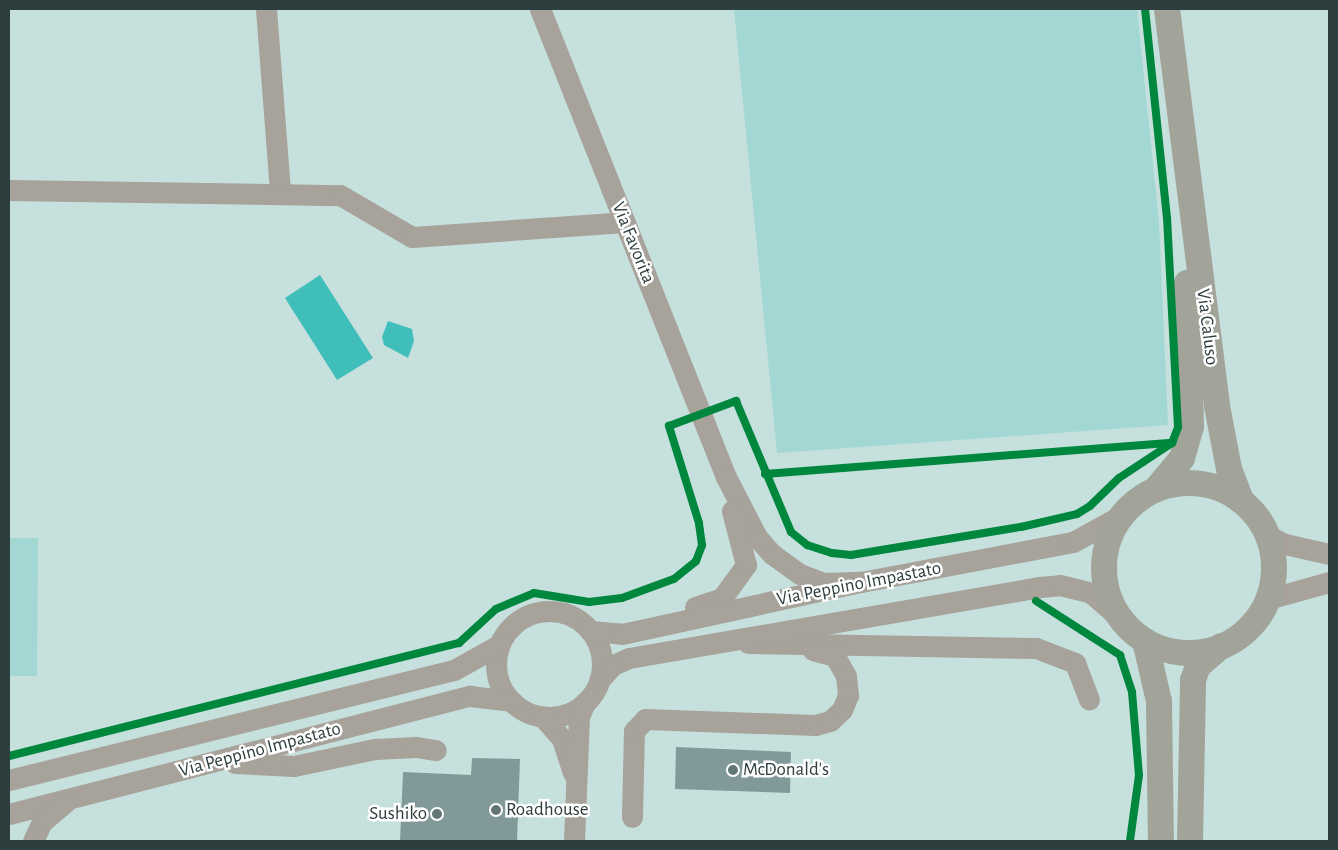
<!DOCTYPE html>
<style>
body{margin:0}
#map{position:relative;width:1338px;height:850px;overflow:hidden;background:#c6e0de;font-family:"Alegreya Sans",sans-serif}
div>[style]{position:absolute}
.green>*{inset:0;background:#a2d7d4}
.water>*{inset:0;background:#40beba}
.building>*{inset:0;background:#819a99}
.minor>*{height:21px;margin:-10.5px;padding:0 10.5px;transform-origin:10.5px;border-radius:10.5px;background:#a7a29a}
.minor>.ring{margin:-10.5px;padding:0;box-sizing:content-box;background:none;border:21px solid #a7a29a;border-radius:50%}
.major>*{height:26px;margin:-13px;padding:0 13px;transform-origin:13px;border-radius:13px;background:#a2a49a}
.major>.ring{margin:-13px;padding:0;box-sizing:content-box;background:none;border:26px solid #a2a49a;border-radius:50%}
.cycleway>*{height:8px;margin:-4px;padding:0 4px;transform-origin:4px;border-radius:4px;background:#00873e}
.dots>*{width:14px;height:14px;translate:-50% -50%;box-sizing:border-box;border:2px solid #fff;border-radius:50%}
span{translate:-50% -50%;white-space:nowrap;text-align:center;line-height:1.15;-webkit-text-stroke:5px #fff;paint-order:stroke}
.street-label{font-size:19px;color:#2c3e3d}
.poi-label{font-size:19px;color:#2c3e3d}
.left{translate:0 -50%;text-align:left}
.right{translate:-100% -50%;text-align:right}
.frame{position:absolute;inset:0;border:10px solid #2c3e3d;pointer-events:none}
</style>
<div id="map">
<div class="green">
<div style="clip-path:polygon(734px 9px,1137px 9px,1159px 222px,1168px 425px,777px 453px)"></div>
<div style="clip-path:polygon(9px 538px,38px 538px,37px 676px,9px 676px)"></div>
</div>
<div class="water">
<div style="clip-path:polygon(320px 275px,373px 358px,337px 380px,285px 298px)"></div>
<div style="clip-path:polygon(388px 321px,412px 329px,414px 341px,408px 358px,384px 345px,382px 337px)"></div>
</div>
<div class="building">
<div style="clip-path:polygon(676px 747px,791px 752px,790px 793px,675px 789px)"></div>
<div style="clip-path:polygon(472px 758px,520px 759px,517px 841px,400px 841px,403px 772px,471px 775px)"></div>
</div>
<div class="minor">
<div style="left:266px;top:9px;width:185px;rotate:85.6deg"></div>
<div style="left:540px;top:9px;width:504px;rotate:68.33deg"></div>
<div style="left:726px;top:477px;width:68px;rotate:62.7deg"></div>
<div style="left:757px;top:537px;width:23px;rotate:49deg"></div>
<div style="left:772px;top:554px;width:34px;rotate:36deg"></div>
<div style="left:800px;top:574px;width:26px;rotate:21deg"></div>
<div style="left:824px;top:583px;width:37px;rotate:-2deg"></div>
<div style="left:9px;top:190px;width:331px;rotate:0.9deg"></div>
<div style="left:340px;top:195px;width:83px;rotate:30.3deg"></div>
<div style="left:412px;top:237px;width:213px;rotate:-4deg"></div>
<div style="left:1267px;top:535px;width:20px;rotate:27deg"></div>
<div style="left:1285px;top:544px;width:45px;rotate:12.8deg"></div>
<div style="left:1268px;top:599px;width:63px;rotate:-15.6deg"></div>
<div style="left:695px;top:607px;width:28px;rotate:-18deg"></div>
<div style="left:722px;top:598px;width:41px;rotate:-54deg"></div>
<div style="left:746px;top:565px;width:56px;rotate:-104.5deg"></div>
<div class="ring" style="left:496px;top:611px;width:85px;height:85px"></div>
<div style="left:590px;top:631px;width:32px;rotate:5deg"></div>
<div style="left:622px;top:634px;width:245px;rotate:-12.3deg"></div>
<div style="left:861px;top:582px;width:216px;rotate:-10.7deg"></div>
<div style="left:1073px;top:542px;width:56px;rotate:-28.9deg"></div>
<div style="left:748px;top:643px;width:288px;rotate:1deg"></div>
<div style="left:1036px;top:648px;width:42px;rotate:21deg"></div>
<div style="left:1075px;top:663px;width:39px;rotate:69deg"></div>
<div style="left:600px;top:679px;width:19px;rotate:-47deg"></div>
<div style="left:613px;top:665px;width:17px;rotate:-24deg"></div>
<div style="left:629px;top:658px;width:416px;rotate:-9.8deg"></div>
<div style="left:1039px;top:587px;width:21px;rotate:-5deg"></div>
<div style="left:1060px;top:585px;width:32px;rotate:14deg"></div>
<div style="left:1091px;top:593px;width:38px;rotate:41deg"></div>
<div style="left:543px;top:717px;width:29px;rotate:49deg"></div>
<div style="left:562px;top:739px;width:35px;rotate:72deg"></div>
<div style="left:235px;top:763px;width:59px;rotate:2.9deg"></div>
<div style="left:294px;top:766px;width:83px;rotate:-11.9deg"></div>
<div style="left:375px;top:749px;width:41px;rotate:-2.8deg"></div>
<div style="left:416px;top:747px;width:20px;rotate:9deg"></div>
<div style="left:9px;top:780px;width:458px;rotate:-13.9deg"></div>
<div style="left:454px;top:670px;width:51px;rotate:-29.1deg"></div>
<div style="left:9px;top:814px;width:476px;rotate:-14.4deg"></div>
<div style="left:470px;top:696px;width:42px;rotate:6.8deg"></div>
<div style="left:632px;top:817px;width:86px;rotate:-88.7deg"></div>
<div style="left:634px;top:731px;width:16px;rotate:-47deg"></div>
<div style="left:645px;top:719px;width:170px;rotate:2deg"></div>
<div style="left:815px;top:725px;width:16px;rotate:-15deg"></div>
<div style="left:830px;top:721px;width:16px;rotate:-43deg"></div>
<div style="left:842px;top:710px;width:16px;rotate:-68deg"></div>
<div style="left:848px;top:695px;width:19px;rotate:-96deg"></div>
<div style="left:846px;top:676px;width:23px;rotate:-119deg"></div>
<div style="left:835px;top:656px;width:23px;rotate:-165deg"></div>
<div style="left:33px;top:841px;width:21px;rotate:-65deg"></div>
<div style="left:42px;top:822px;width:31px;rotate:-40deg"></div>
<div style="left:574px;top:841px;width:124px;rotate:-87.7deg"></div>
<div style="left:579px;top:717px;width:16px;rotate:-68deg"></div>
</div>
<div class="major">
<div style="left:1167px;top:9px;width:400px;rotate:82.8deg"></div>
<div style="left:1217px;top:406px;width:64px;rotate:79.2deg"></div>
<div style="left:1229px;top:469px;width:34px;rotate:69deg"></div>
<div class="ring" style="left:1104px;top:483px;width:144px;height:144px"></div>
<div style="left:1157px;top:488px;width:39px;rotate:-50deg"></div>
<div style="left:1182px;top:458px;width:33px;rotate:-74deg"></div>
<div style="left:1191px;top:426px;width:143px;rotate:-91.6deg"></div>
<div style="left:1145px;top:641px;width:62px;rotate:76.9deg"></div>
<div style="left:1159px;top:701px;width:140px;rotate:89.2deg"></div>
<div style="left:1190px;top:841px;width:161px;rotate:-88.9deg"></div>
<div style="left:1193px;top:680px;width:15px;rotate:-70deg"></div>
<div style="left:1198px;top:666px;width:30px;rotate:-41deg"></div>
</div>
<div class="cycleway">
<div style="left:765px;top:474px;width:408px;rotate:-4.4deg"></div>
<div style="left:1036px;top:601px;width:100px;rotate:32.7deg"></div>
<div style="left:1120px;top:655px;width:39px;rotate:72deg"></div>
<div style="left:1132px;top:692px;width:83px;rotate:85.2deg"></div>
<div style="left:1139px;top:775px;width:67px;rotate:97.8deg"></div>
<div style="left:9px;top:756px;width:464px;rotate:-14.1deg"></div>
<div style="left:459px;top:643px;width:50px;rotate:-42.6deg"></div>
<div style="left:496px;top:609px;width:41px;rotate:-22.8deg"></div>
<div style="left:534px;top:593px;width:56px;rotate:9.3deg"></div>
<div style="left:589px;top:602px;width:33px;rotate:-7deg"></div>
<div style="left:622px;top:598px;width:55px;rotate:-20.1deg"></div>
<div style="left:674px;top:579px;width:28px;rotate:-39deg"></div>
<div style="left:696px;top:561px;width:17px;rotate:-69deg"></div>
<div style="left:702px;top:545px;width:22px;rotate:-98deg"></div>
<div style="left:699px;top:523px;width:102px;rotate:-107.2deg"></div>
<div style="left:669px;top:426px;width:72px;rotate:-20.5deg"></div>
<div style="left:736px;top:401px;width:142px;rotate:67.2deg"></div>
<div style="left:791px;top:532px;width:21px;rotate:39deg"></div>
<div style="left:807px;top:545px;width:26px;rotate:18deg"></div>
<div style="left:832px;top:553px;width:19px;rotate:6deg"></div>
<div style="left:851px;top:555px;width:172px;rotate:-9.4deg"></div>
<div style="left:1021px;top:527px;width:57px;rotate:-13.1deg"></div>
<div style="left:1077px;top:514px;width:15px;rotate:-32deg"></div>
<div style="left:1090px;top:506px;width:40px;rotate:-44deg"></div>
<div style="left:1119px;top:478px;width:64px;rotate:-33.4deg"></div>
<div style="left:1172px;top:443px;width:17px;rotate:-69deg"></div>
<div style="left:1178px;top:427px;width:209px;rotate:-93deg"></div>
<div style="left:1167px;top:218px;width:210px;rotate:-96deg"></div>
</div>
<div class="dots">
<div style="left:733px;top:770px;background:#627775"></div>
<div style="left:496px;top:810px;background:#627775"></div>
<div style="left:437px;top:814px;background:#627775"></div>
</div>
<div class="street-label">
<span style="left:633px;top:243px;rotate:68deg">Via Favorita</span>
<span style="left:1207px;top:327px;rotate:83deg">Via Caluso</span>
<span style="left:859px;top:584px;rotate:-11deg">Via Peppino Impastato</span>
<span style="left:260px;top:750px;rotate:-15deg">Via Peppino Impastato</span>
</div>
<div class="poi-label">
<span class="left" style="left:743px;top:770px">McDonald's</span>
<span class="left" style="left:506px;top:810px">Roadhouse</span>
<span class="right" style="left:427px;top:814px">Sushiko</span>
</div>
<div class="frame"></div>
</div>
